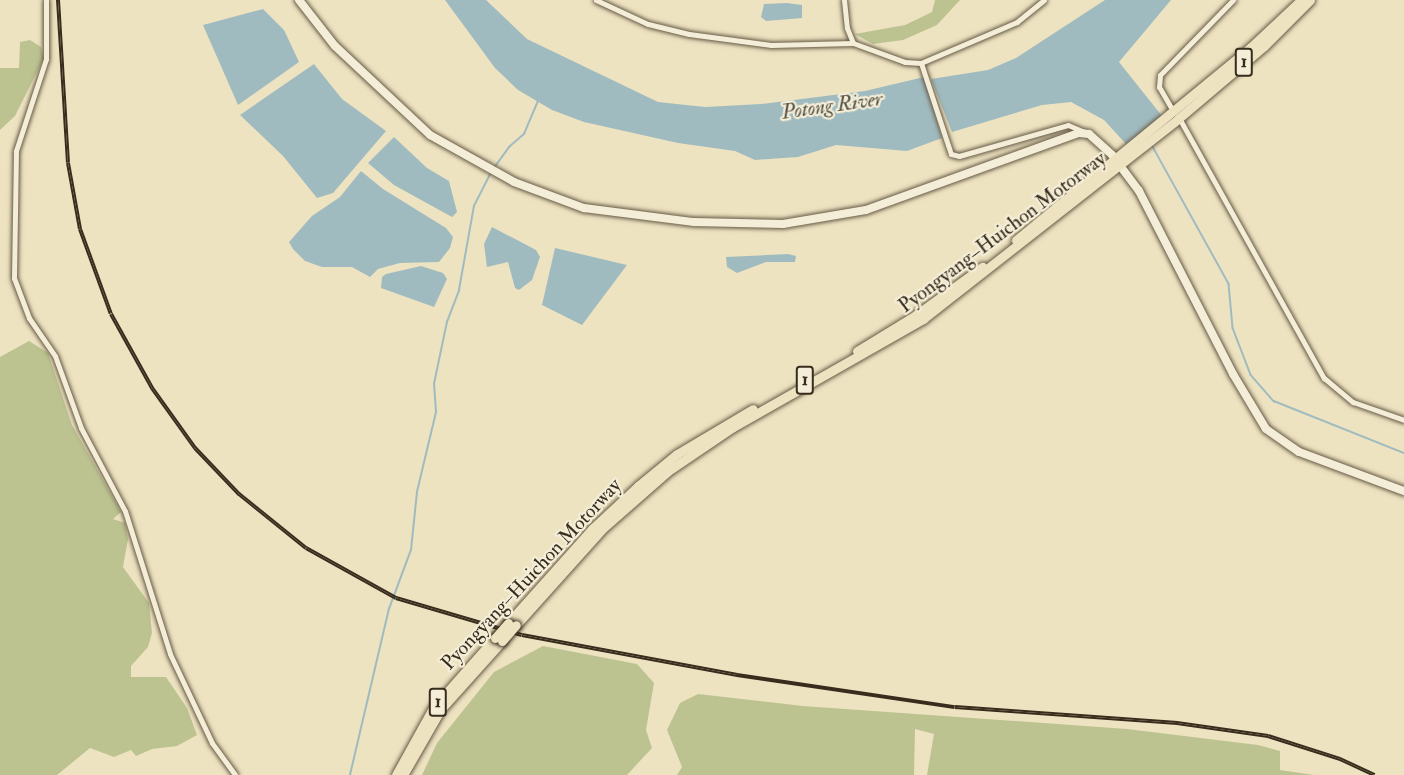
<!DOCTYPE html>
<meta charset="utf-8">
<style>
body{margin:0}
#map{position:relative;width:1404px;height:775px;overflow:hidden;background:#eee3c1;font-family:"IM FELL Double Pica",serif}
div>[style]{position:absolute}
.green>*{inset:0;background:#bcc391}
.water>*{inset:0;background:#a0bbbf}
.stream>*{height:1.5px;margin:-0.75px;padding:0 0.75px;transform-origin:0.75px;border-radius:0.75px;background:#a0bbbf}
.roads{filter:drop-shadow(0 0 2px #665a46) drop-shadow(0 0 2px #665a46)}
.street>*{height:5px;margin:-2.5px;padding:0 2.5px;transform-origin:2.5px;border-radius:2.5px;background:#f4edd7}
.secondary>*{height:8px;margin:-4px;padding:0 4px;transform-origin:4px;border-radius:4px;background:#f4edd7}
.highway>*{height:9px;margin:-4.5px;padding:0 4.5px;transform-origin:4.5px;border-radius:4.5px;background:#eee3c1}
.rail>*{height:4px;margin-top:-2px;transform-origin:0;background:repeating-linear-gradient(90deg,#f4edd7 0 4.5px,#382d1d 0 9px);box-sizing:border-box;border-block:2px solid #382d1d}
.bridges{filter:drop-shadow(0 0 2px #382d1d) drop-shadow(0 0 2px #382d1d)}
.highway-bridge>*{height:9px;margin:-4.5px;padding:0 4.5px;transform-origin:4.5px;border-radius:4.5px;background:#eee3c1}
span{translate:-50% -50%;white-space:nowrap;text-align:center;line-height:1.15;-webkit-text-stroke:4.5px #f4edd7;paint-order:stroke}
.shield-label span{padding:2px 4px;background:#f4edd7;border:2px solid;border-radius:4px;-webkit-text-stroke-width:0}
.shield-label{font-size:18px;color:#382d1d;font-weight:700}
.street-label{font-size:20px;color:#382d1d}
.water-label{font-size:21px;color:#525046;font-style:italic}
</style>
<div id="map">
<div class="green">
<div style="clip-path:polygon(935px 0,960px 0,937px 25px,903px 40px,873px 44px,855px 34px,905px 25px,932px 12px)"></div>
<div style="clip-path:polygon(30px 40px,41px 47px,44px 58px,15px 116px,0 130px,0 68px,19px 68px,20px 42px)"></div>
<div style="clip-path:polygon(29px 341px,48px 353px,72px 425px,121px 512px,113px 519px,125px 523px,128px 539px,123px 567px,149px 603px,152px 633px,148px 647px,131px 666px,131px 677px,166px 677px,187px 708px,197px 735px,177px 746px,152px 749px,136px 756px,131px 750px,114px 757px,90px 748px,57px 775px,0 775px,0 357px)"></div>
<div style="clip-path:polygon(543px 646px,637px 664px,654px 683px,646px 730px,652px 748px,627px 775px,422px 775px,437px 743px,494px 672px)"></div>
<div style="clip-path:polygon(698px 694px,803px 706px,1127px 729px,1258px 745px,1280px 751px,1280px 770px,1314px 775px,927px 775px,934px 734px,915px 729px,914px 775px,677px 775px,682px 767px,667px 730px,680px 703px)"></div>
</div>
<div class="water">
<div style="clip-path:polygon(445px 0,486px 0,527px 39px,658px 102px,705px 107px,761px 104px,865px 91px,924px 77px,942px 138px,907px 151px,836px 145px,798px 157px,755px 160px,735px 151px,678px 143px,584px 122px,552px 110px,518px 90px,495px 68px)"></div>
<div style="clip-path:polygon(1105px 0,1171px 0,1119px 62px,1162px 116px,1126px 144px,1104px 120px,1071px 102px,1042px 105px,952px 132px,931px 79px,988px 70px,1016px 58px)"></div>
<div style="clip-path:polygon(787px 3px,802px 5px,802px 18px,766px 21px,761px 17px,764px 4px)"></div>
<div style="clip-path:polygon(263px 9px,284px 30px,299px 62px,238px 105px,203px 25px)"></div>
<div style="clip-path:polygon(314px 64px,342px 99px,386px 131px,333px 193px,317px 198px,283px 156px,240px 115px)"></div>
<div style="clip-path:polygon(394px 137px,427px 168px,449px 181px,457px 212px,452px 217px,394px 185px,368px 163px)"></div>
<div style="clip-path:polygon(361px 171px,383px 189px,446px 228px,453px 237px,450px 248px,439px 262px,400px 263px,378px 269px,370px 277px,352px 267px,322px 267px,305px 261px,293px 249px,289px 242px,312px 216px,340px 197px)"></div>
<div style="clip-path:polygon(492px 227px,536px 250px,540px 257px,532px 280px,519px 290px,515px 288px,508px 262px,487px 267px,484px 244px)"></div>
<div style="clip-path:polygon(555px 248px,627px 265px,582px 325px,542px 305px)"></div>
<div style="clip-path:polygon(788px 254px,796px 256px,795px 262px,766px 262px,737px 273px,727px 267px,726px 257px)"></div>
<div style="clip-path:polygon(421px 266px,443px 273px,447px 279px,434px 307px,381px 288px,382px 277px,386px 274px)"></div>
</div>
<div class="stream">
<div style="left:1152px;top:145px;width:159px;rotate:61deg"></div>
<div style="left:1229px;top:284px;width:44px;rotate:84.8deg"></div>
<div style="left:1233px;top:328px;width:50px;rotate:69deg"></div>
<div style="left:1251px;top:375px;width:35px;rotate:49deg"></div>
<div style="left:1274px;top:401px;width:140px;rotate:21.8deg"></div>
<div style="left:494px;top:168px;width:26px;rotate:-54deg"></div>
<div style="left:509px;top:147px;width:20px;rotate:-41deg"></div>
<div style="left:524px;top:134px;width:36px;rotate:-67deg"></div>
<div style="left:350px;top:775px;width:171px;rotate:-76.8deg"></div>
<div style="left:389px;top:609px;width:63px;rotate:-69.6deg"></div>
<div style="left:411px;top:550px;width:58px;rotate:-84.1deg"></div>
<div style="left:417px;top:492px;width:82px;rotate:-76.6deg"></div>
<div style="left:436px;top:412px;width:28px;rotate:-94deg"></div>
<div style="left:434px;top:384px;width:63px;rotate:-78.2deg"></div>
<div style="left:447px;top:322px;width:34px;rotate:-69deg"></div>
<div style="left:459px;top:290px;width:85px;rotate:-79.9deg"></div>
<div style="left:474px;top:206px;width:38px;rotate:-63deg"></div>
</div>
<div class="roads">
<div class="street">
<div style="left:46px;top:0;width:59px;rotate:90deg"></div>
<div style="left:46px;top:59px;width:97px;rotate:108.1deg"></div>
<div style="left:16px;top:151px;width:127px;rotate:90.9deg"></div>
<div style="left:14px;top:278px;width:43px;rotate:69.4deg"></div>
<div style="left:29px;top:318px;width:46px;rotate:55.6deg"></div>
<div style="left:55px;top:356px;width:77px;rotate:70.1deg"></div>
<div style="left:81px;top:428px;width:94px;rotate:62.1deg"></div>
<div style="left:125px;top:511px;width:150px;rotate:72.5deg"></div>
<div style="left:170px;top:654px;width:98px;rotate:64.7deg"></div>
<div style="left:212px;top:743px;width:39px;rotate:54deg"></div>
<div style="left:596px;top:0;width:57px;rotate:24.8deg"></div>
<div style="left:648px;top:24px;width:42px;rotate:13.7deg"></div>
<div style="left:689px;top:34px;width:83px;rotate:7.6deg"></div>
<div style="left:771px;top:45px;width:82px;rotate:-1.4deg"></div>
<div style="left:853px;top:43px;width:55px;rotate:20.1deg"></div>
<div style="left:905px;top:62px;width:16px;rotate:4deg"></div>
<div style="left:844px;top:0;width:28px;rotate:84deg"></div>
<div style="left:847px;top:28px;width:16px;rotate:68deg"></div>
<div style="left:1044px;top:0;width:35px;rotate:141deg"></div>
<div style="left:1017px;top:22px;width:104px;rotate:156.9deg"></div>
<div style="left:921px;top:63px;width:86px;rotate:71.8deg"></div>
<div style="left:948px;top:145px;width:9px;rotate:72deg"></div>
<div style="left:951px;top:154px;width:8px;rotate:14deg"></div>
<div style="left:959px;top:156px;width:113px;rotate:-15.9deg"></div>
<div style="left:1068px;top:125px;width:23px;rotate:23deg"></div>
<div style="left:1173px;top:111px;width:28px;rotate:-120deg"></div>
<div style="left:1159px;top:87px;width:12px;rotate:-85deg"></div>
<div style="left:1160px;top:75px;width:105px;rotate:-45.8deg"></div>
<div style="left:1179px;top:118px;width:298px;rotate:60.9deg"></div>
<div style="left:1324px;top:378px;width:38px;rotate:40deg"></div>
<div style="left:1353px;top:402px;width:54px;rotate:19.4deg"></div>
</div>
<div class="secondary">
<div style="left:299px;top:0;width:58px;rotate:52deg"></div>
<div style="left:335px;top:46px;width:130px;rotate:43.1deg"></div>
<div style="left:430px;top:135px;width:96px;rotate:29.2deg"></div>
<div style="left:514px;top:182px;width:75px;rotate:20.4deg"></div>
<div style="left:584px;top:208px;width:111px;rotate:7.3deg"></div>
<div style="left:694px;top:222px;width:89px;rotate:1.3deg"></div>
<div style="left:783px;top:224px;width:84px;rotate:-9.6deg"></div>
<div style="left:866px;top:210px;width:226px;rotate:-19.9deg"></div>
<div style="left:1079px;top:133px;width:10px;rotate:6deg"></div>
<div style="left:1089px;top:134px;width:31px;rotate:42deg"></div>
<div style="left:1112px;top:155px;width:45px;rotate:53.1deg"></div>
<div style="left:1139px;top:191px;width:206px;rotate:62.8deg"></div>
<div style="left:1233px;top:374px;width:64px;rotate:59deg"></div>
<div style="left:1266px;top:429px;width:40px;rotate:34.9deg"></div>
<div style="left:1299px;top:452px;width:112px;rotate:20.4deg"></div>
</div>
<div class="highway">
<div style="left:1016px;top:240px;width:304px;rotate:-39.4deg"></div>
<div style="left:1251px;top:47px;width:69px;rotate:-43.2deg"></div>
<div style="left:857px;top:351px;width:69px;rotate:-31.4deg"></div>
<div style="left:916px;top:315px;width:82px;rotate:-36deg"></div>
<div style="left:508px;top:623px;width:127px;rotate:-48.2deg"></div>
<div style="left:593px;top:528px;width:62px;rotate:-43deg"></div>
<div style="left:638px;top:486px;width:50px;rotate:-39.4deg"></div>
<div style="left:677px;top:454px;width:88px;rotate:-30.6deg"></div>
<div style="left:516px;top:625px;width:130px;rotate:-48.1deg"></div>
<div style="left:603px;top:528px;width:86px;rotate:-41.2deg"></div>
<div style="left:668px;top:471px;width:78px;rotate:-34.1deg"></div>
<div style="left:733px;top:427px;width:219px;rotate:-29.6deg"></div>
<div style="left:923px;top:319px;width:325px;rotate:-38.1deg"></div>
<div style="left:1179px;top:118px;width:111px;rotate:-40.3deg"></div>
<div style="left:1264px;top:46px;width:65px;rotate:-45deg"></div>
<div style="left:396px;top:775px;width:77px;rotate:-61.1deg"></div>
<div style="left:433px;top:708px;width:94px;rotate:-48.5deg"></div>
<div style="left:403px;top:775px;width:76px;rotate:-60.1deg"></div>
<div style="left:441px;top:709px;width:91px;rotate:-48.1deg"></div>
</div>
</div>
<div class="rail">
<div style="left:58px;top:0;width:163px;rotate:86.5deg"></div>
<div style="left:68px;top:163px;width:67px;rotate:79.7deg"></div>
<div style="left:80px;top:229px;width:90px;rotate:70deg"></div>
<div style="left:111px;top:314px;width:85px;rotate:61deg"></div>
<div style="left:152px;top:388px;width:74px;rotate:54.4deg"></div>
<div style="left:195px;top:448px;width:64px;rotate:46.3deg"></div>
<div style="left:239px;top:494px;width:86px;rotate:38.9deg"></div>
<div style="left:306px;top:548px;width:103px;rotate:29.1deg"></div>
<div style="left:396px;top:598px;width:131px;rotate:16.4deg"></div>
<div style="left:522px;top:635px;width:219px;rotate:10.5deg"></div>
<div style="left:737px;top:675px;width:220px;rotate:8.4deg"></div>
<div style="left:955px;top:707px;width:223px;rotate:4.1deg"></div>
<div style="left:1177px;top:723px;width:92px;rotate:8.1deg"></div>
<div style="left:1268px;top:736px;width:76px;rotate:17.7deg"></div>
<div style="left:1340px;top:759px;width:38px;rotate:25deg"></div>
</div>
<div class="bridges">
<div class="highway-bridge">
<div style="left:495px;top:638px;width:20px;rotate:-49deg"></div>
<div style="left:502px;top:641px;width:21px;rotate:-49deg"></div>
</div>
</div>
<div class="shield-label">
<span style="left:1244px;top:62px">1</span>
<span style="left:805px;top:380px">1</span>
<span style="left:438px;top:702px">1</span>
</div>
<div class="street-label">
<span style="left:1002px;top:232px;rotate:-37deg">Pyongyang–Huichon Motorway</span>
<span style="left:531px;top:574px;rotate:-47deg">Pyongyang–Huichon Motorway</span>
</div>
<div class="water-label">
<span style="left:832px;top:106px;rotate:-8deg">Potong River</span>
</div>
</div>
